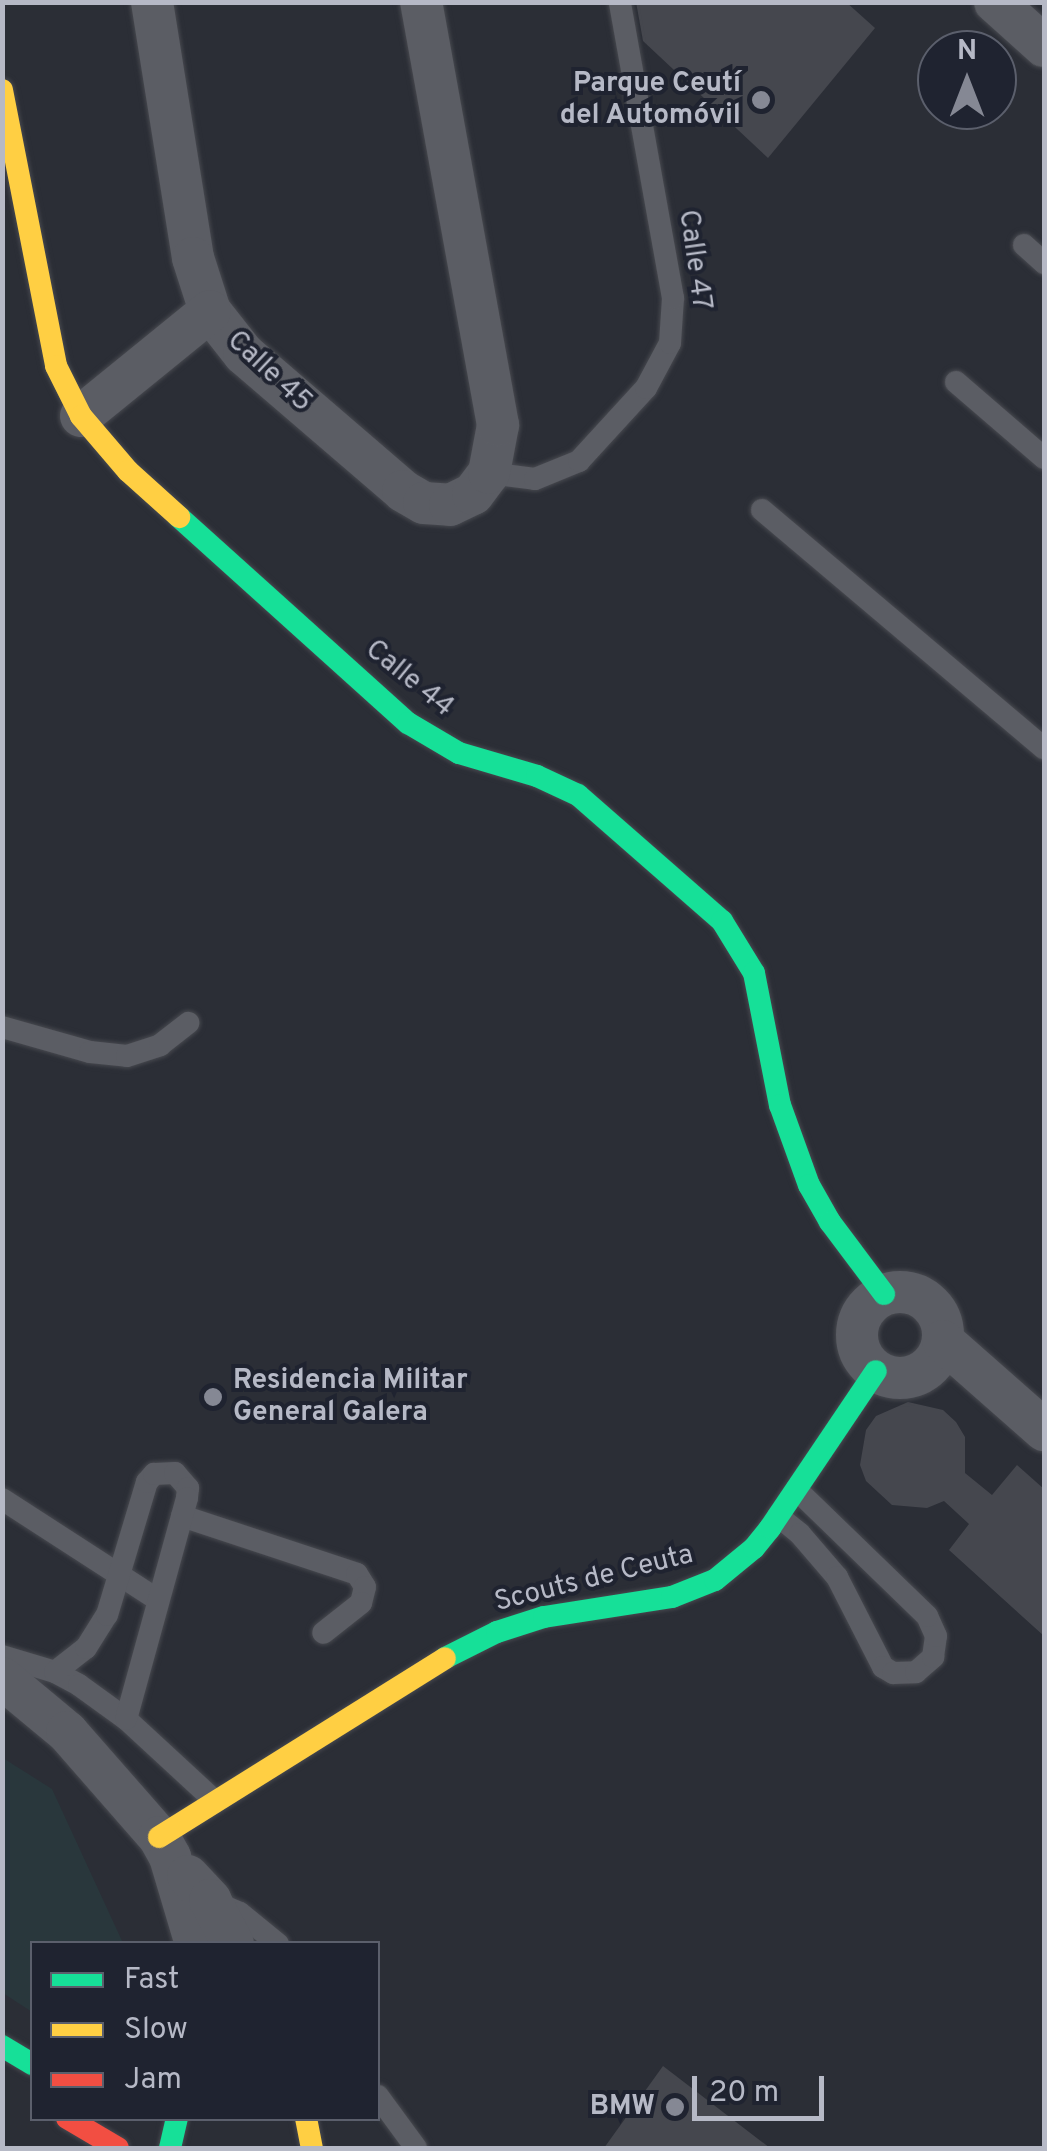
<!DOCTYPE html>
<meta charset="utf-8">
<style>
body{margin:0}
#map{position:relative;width:1047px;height:2151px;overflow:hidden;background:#2b2e36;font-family:Overpass,sans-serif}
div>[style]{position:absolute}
.green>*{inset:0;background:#29373c}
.building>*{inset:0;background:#45474e}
.roads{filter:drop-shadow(0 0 2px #47494f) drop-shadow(0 0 2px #47494f)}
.lane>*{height:22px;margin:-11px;padding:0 11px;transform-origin:11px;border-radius:11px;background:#5b5d64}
.street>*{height:42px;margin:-21px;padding:0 21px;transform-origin:21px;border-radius:21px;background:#5b5d64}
.street>.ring{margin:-21px;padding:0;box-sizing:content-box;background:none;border:42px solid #5b5d64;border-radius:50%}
.fast>*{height:22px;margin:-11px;padding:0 11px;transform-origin:11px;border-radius:11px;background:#16e098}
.slow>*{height:22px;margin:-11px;padding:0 11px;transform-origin:11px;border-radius:11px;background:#ffcf43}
.jam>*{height:22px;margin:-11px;padding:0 11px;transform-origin:11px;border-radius:11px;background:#f24e42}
.dots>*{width:28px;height:28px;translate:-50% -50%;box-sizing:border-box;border:5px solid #1f2330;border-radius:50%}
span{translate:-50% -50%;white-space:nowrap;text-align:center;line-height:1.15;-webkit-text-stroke:8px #1f2330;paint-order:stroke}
.poi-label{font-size:28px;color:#b6b9c6;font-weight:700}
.right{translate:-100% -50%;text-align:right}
.left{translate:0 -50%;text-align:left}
.street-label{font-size:28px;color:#b6b9c6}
.frame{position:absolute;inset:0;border:5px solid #b6b9c6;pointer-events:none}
.legend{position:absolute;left:30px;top:1941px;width:350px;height:180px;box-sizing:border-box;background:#1f2330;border:2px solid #5b5f6c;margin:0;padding:12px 18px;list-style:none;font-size:30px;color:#b6b9c6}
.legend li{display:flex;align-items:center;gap:20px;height:50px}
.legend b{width:50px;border:2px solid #5b5f6c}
.north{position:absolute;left:917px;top:30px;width:100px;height:100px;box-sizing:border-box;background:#1f2330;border:2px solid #5b5f6c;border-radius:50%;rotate:0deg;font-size:28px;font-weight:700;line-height:40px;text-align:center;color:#b6b9c6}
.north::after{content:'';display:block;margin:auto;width:35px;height:45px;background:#858894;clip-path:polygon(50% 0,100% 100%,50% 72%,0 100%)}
.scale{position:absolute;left:692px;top:2076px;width:132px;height:45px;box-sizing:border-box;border:5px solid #b6b9c6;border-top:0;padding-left:12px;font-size:30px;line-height:35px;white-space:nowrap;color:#b6b9c6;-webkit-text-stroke:8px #1f2330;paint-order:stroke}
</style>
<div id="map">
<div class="green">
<div style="clip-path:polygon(3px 1758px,52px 1789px,123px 1943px,32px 1944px,32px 2012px,3px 1993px)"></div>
</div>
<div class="building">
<div style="clip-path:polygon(636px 2px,846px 2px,875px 28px,768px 158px,643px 41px)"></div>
<div style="clip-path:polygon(908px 1402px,943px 1410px,956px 1422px,965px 1437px,965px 1473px,992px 1495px,1017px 1465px,1044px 1489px,1044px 1636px,949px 1550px,969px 1524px,944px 1501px,927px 1508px,892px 1505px,866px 1481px,860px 1465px,866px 1430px,876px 1416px)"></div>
<div style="clip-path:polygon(663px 2066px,770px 2148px,604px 2148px)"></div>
</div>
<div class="roads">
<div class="lane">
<div style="left:1024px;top:245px;width:27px;rotate:42deg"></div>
<div style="left:956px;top:382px;width:116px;rotate:40.8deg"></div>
<div style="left:489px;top:473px;width:46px;rotate:7.4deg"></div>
<div style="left:535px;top:479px;width:48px;rotate:-22.2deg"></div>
<div style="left:579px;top:461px;width:99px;rotate:-47.5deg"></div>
<div style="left:646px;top:388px;width:51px;rotate:-61.9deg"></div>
<div style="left:670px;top:343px;width:45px;rotate:-86.2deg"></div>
<div style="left:673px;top:298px;width:301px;rotate:-100.2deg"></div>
<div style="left:762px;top:510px;width:369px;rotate:40.2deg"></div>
<div style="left:2px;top:1027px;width:91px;rotate:15.9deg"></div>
<div style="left:90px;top:1052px;width:37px;rotate:6deg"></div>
<div style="left:127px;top:1056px;width:35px;rotate:-18deg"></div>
<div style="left:160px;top:1045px;width:36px;rotate:-38deg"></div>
<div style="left:2px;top:1499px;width:186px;rotate:32.9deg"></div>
<div style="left:182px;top:1516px;width:184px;rotate:18.3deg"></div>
<div style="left:357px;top:1574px;width:15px;rotate:58deg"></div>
<div style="left:365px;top:1587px;width:16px;rotate:104deg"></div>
<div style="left:361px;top:1603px;width:48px;rotate:141.7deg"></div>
<div style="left:778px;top:1516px;width:28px;rotate:39deg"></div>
<div style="left:800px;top:1534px;width:57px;rotate:49.3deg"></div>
<div style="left:837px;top:1577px;width:101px;rotate:62.9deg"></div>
<div style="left:883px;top:1667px;width:12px;rotate:31deg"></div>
<div style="left:893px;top:1673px;width:23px;rotate:-2deg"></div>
<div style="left:916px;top:1672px;width:23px;rotate:-41deg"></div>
<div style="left:933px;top:1657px;width:21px;rotate:-82deg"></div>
<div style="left:936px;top:1636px;width:22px;rotate:-114deg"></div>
<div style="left:927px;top:1616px;width:182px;rotate:-135.9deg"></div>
<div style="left:2px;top:1656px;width:55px;rotate:16.8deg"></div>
<div style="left:55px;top:1672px;width:27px;rotate:28deg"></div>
<div style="left:79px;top:1685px;width:58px;rotate:35.9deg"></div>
<div style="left:126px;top:1719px;width:121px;rotate:42.7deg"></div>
<div style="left:55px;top:1672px;width:39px;rotate:-38deg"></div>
<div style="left:86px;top:1648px;width:39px;rotate:-58deg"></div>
<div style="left:107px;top:1615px;width:139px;rotate:-73.3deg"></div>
<div style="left:147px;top:1482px;width:11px;rotate:-49deg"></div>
<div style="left:154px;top:1474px;width:21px;rotate:-3deg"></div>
<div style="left:175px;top:1473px;width:20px;rotate:49deg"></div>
<div style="left:188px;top:1488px;width:10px;rotate:96deg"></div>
<div style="left:187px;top:1498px;width:229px;rotate:105.4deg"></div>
<div style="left:214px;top:1902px;width:28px;rotate:23deg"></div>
<div style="left:240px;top:1913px;width:49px;rotate:39.2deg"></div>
<div style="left:378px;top:2096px;width:64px;rotate:53.8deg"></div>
</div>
<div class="street">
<div style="left:152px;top:2px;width:259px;rotate:80.9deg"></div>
<div style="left:193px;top:258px;width:56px;rotate:72.2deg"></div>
<div style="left:210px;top:311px;width:55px;rotate:51.7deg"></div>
<div style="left:244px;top:354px;width:210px;rotate:40.7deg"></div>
<div style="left:403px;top:491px;width:24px;rotate:30deg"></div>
<div style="left:424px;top:503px;width:26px;rotate:4deg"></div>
<div style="left:450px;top:505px;width:25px;rotate:-26deg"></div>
<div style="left:473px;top:494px;width:26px;rotate:-53deg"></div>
<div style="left:489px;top:473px;width:49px;rotate:-79.4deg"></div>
<div style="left:498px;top:425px;width:430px;rotate:-100.3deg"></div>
<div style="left:995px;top:2px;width:66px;rotate:41.9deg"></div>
<div style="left:81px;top:416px;width:166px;rotate:-39.1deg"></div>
<div class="ring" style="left:857px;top:1292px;width:44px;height:44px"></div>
<div style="left:943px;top:1341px;width:135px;rotate:41.4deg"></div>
<div style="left:2px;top:1678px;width:85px;rotate:39.7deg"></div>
<div style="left:67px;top:1732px;width:140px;rotate:48.8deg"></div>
<div style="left:159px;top:1837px;width:23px;rotate:61deg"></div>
<div style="left:170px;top:1857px;width:91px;rotate:73.4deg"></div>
<div style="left:188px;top:1876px;width:33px;rotate:47deg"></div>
<div style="left:210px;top:1900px;width:50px;rotate:62.4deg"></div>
</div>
<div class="fast">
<div style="left:179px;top:517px;width:308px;rotate:42deg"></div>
<div style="left:408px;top:723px;width:59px;rotate:30.5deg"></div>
<div style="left:459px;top:753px;width:81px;rotate:16.4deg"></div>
<div style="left:537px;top:776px;width:45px;rotate:24.9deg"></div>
<div style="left:578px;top:795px;width:191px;rotate:41.2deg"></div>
<div style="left:722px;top:921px;width:61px;rotate:58.4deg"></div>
<div style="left:754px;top:973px;width:135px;rotate:78.9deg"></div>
<div style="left:780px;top:1105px;width:85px;rotate:70.1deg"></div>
<div style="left:809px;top:1185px;width:43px;rotate:60.4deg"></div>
<div style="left:830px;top:1222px;width:90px;rotate:53.1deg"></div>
<div style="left:445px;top:1658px;width:58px;rotate:-26.6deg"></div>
<div style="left:497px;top:1632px;width:49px;rotate:-17.7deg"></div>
<div style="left:544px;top:1617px;width:130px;rotate:-8.9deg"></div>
<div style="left:672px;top:1597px;width:46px;rotate:-21.6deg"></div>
<div style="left:715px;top:1580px;width:50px;rotate:-39.4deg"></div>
<div style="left:754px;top:1548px;width:26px;rotate:-51deg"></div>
<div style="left:770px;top:1528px;width:189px;rotate:-56deg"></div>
<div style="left:2px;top:2046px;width:35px;rotate:31deg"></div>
<div style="left:170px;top:2148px;width:31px;rotate:-77deg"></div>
</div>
<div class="slow">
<div style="left:2px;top:90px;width:281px;rotate:78.9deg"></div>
<div style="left:56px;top:366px;width:56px;rotate:63.4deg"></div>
<div style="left:81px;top:416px;width:72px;rotate:49.5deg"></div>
<div style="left:128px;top:471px;width:69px;rotate:42deg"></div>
<div style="left:159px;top:1837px;width:337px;rotate:-32deg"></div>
<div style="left:306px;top:2118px;width:31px;rotate:79deg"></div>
</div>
<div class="jam">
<div style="left:67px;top:2118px;width:59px;rotate:30.5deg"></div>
</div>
</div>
<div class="dots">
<div style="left:761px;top:100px;background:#858894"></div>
<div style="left:213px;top:1397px;background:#858894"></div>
<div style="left:675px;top:2107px;background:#858894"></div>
</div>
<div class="poi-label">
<span class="right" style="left:741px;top:100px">Parque Ceutí<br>del Automóvil</span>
<span class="left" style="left:233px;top:1397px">Residencia Militar<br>General Galera</span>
<span class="right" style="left:655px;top:2107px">BMW</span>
</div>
<div class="street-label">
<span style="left:694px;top:260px;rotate:82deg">Calle 47</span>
<span style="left:269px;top:372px;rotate:43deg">Calle 45</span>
<span style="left:409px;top:679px;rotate:39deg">Calle 44</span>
<span style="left:594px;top:1579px;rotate:-14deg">Scouts de Ceuta</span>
</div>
<div class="frame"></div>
<ul class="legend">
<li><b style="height:12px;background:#16e098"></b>Fast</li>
<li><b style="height:12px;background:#ffcf43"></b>Slow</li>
<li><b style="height:12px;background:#f24e42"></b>Jam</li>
</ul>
<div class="north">N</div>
<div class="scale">20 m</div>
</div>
